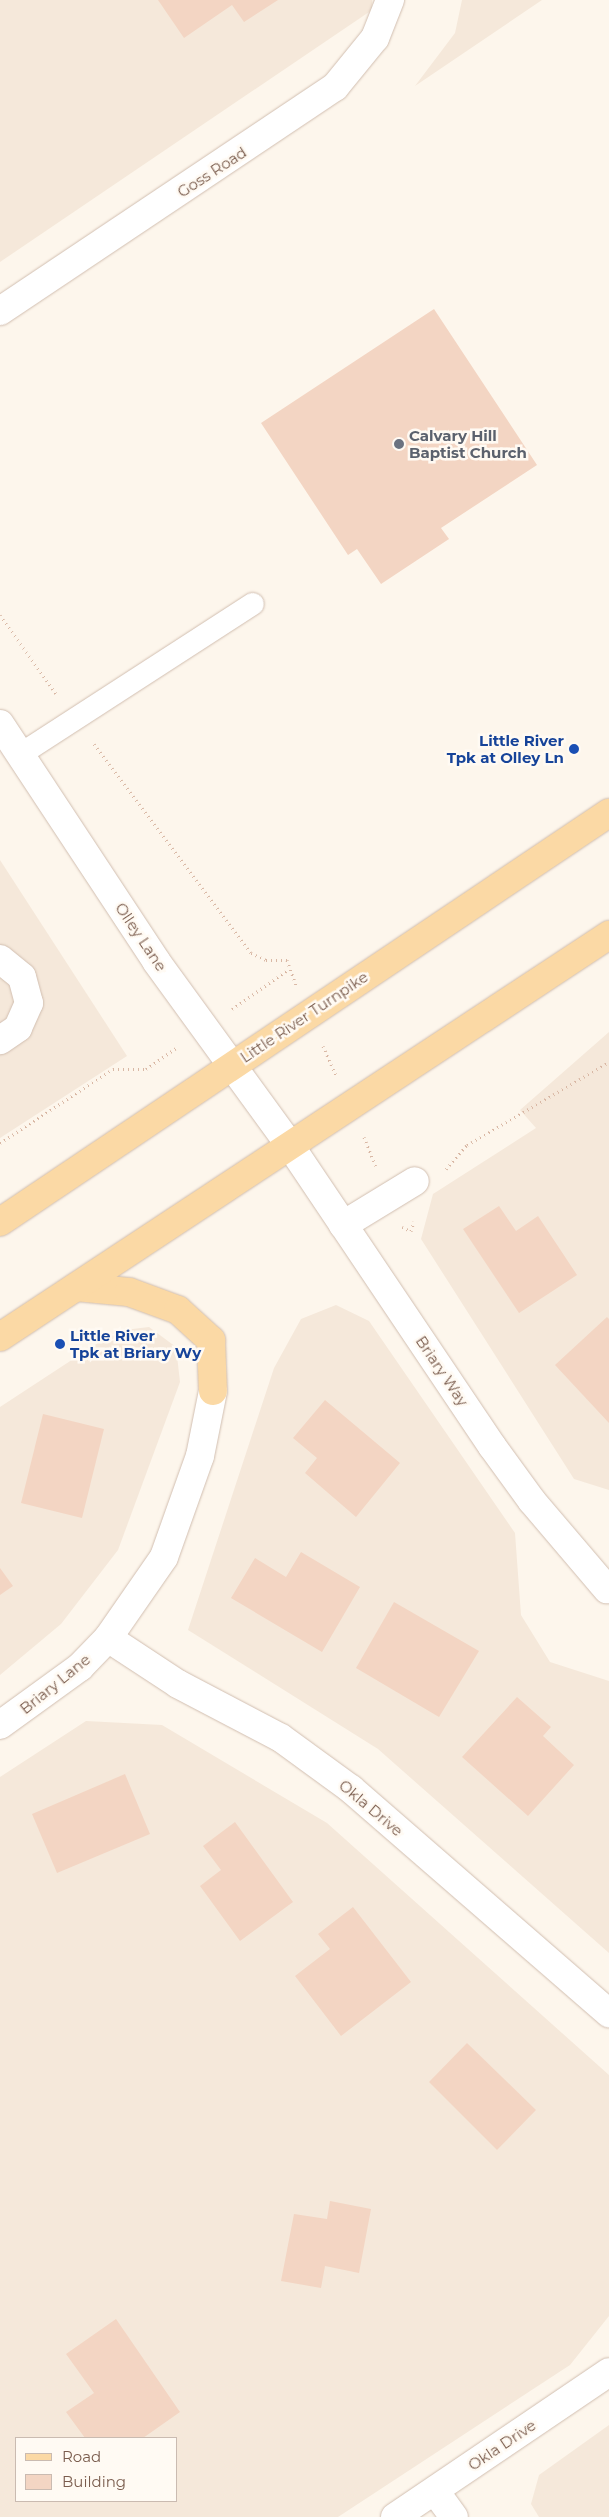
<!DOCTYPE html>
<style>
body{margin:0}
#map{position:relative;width:609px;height:2517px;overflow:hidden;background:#fdf6ec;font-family:Montserrat,sans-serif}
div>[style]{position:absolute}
.residential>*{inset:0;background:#f5e8da}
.building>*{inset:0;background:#f3d5c3}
.path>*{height:3px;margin-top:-1.5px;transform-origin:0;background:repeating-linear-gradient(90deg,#d9b8a5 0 1px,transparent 0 5px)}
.roads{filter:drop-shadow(0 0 1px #d1beb0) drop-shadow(0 0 1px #d1beb0)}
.lane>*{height:22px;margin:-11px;padding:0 11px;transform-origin:11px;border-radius:11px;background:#fff}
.street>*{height:28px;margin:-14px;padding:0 14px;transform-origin:14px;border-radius:14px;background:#fff}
.secondary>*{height:28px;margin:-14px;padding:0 14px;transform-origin:14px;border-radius:14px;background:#fff}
.primary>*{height:28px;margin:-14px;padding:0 14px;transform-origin:14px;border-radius:14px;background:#fbd9a5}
.dots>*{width:14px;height:14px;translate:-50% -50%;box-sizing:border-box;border:2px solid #fffaf3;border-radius:50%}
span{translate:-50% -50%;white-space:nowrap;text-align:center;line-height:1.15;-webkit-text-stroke:5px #fffaf3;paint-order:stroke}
.street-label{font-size:15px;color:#7a5c4d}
.worship-label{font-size:15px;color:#5b616d;font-weight:700}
.left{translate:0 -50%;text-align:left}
.transit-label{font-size:15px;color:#164399;font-weight:700}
.right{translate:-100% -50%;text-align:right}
.legend{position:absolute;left:15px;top:2437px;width:162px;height:65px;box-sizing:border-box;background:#fffaf3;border:1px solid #cabbb1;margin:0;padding:6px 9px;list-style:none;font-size:15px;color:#7a5c4d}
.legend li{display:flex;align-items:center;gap:10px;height:25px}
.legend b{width:25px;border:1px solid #cabbb1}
</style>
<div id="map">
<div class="residential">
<div style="clip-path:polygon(0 0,372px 0,372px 10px,0 262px)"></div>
<div style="clip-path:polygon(462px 0,542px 0,415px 86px,455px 33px)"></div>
<div style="clip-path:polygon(0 860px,127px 1056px,0 1138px)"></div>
<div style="clip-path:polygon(609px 1032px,609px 1490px,574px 1479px,421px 1239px,433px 1194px,536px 1128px,520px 1110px)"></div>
<div style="clip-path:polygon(336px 1305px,369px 1321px,515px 1533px,521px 1615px,550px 1662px,609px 1681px,609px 1953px,378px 1749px,188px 1630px,274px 1368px,301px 1319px)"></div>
<div style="clip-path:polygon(149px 1327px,176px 1347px,180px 1382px,118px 1550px,61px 1624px,0 1675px,0 1407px,116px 1331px)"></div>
<div style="clip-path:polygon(evenodd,86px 1721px,162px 1725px,327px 1823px,609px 2075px,609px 2316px,570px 2365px,338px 2517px,0 2517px,0 1777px,86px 1721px,16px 2438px,176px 2438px,176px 2501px,16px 2501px,16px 2438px)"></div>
<div style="clip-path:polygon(609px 2425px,609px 2517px,539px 2517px,531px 2504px,539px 2475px)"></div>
</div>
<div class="building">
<div style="clip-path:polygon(158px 0,278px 0,244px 22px,232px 5px,184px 38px)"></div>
<div style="clip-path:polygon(434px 309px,537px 465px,441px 528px,449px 539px,381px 584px,357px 549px,348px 555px,261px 423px)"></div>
<div style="clip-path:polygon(499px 1206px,516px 1231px,538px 1216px,577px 1275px,519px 1313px,463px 1229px)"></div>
<div style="clip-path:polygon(607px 1317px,609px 1319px,609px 1423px,555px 1365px)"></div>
<div style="clip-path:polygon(325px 1400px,400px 1463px,356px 1517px,305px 1473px,317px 1458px,293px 1438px)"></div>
<div style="clip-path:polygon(43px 1414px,104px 1429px,82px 1518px,21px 1503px)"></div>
<div style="clip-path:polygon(301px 1552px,360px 1587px,322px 1652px,231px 1598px,255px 1558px,286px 1577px)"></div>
<div style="clip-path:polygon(0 1568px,13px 1586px,0 1595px)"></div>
<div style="clip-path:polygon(394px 1602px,479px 1651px,439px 1717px,356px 1668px)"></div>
<div style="clip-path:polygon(517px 1697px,551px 1727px,543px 1736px,574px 1765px,528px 1816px,462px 1757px)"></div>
<div style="clip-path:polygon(125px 1774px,150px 1834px,57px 1873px,32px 1814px)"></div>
<div style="clip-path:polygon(235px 1822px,293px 1902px,240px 1941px,200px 1886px,221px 1870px,203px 1846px)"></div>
<div style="clip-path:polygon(353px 1907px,411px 1982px,341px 2036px,295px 1976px,330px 1949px,318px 1934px)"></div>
<div style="clip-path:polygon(467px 2043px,536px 2110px,497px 2150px,429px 2082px)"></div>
<div style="clip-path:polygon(330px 2201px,371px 2209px,359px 2273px,325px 2266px,321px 2288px,281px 2281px,294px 2214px,327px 2219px)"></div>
<div style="clip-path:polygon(116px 2319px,180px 2412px,143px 2438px,85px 2438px,66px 2412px,94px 2393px,66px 2354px)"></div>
</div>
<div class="path">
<div style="left:0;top:615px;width:98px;rotate:54.5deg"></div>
<div style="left:94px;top:744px;width:261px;rotate:53.1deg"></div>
<div style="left:251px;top:953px;width:17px;rotate:25deg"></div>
<div style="left:266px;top:960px;width:21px"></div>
<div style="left:287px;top:960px;width:27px;rotate:70deg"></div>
<div style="left:232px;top:1009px;width:68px;rotate:-34.9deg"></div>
<div style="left:323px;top:1046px;width:34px;rotate:66deg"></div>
<div style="left:364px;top:1137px;width:31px;rotate:68deg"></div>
<div style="left:0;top:1143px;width:135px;rotate:-33.2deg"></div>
<div style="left:113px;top:1069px;width:33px"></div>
<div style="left:146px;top:1069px;width:38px;rotate:-35deg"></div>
<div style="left:446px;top:1169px;width:32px;rotate:-49deg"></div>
<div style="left:467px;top:1145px;width:164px;rotate:-30.3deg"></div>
<div style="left:402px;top:1227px;width:10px;rotate:24deg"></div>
<div style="left:411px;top:1231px;width:10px;rotate:-73deg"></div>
</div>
<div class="roads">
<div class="lane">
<div style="left:21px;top:754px;width:276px;rotate:-32.9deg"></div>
</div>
<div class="street">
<div style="left:0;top:311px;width:403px;rotate:-33.8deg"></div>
<div style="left:335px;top:87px;width:63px;rotate:-50.8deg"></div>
<div style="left:375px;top:38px;width:41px;rotate:-68.5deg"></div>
<div style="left:0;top:959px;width:28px;rotate:39deg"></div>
<div style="left:22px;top:977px;width:27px;rotate:75deg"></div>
<div style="left:29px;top:1003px;width:27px;rotate:114deg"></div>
<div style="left:18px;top:1028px;width:22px;rotate:146deg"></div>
<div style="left:289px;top:1144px;width:364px;rotate:56.1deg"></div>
<div style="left:492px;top:1446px;width:68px;rotate:54deg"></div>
<div style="left:532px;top:1501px;width:116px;rotate:49.6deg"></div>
<div style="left:343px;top:1225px;width:84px;rotate:-31.4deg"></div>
<div style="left:108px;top:1638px;width:84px;rotate:33.3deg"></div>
<div style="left:178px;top:1684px;width:116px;rotate:27.7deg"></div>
<div style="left:281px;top:1738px;width:87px;rotate:36.1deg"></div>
<div style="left:351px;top:1789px;width:342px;rotate:41deg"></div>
<div style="left:0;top:1725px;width:99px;rotate:-35.9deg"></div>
<div style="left:80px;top:1667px;width:40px;rotate:-46deg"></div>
<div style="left:108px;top:1638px;width:98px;rotate:-55.3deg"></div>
<div style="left:164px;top:1557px;width:107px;rotate:-70.4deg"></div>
<div style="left:200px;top:1456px;width:66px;rotate:-78.7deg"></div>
<div style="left:435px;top:2491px;width:32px;rotate:54deg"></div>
<div style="left:395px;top:2517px;width:258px;rotate:-34.1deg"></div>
</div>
<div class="secondary">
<div style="left:0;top:724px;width:284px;rotate:56.6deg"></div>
<div style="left:156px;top:961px;width:226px;rotate:54deg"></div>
</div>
<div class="primary">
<div style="left:0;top:1222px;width:734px;rotate:-33.89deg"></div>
<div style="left:76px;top:1287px;width:53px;rotate:5.4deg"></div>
<div style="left:129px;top:1292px;width:52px;rotate:20.2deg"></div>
<div style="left:178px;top:1310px;width:45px;rotate:42.3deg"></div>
<div style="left:211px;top:1340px;width:51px;rotate:87.8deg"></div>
<div style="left:0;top:1337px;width:730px;rotate:-33.43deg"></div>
</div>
</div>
<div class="dots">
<div style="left:399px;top:444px;background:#6b7280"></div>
<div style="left:574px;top:749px;background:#1a4fb4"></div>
<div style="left:60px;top:1344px;background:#1a4fb4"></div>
</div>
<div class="street-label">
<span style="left:212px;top:172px;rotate:-33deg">Goss Road</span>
<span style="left:141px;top:937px;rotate:56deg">Olley Lane</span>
<span style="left:304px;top:1017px;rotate:-34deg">Little River Turnpike</span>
<span style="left:442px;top:1371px;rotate:56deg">Briary Way</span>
<span style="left:55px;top:1684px;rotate:-39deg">Briary Lane</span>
<span style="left:371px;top:1808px;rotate:40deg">Okla Drive</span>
<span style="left:502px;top:2445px;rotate:-34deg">Okla Drive</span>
</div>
<div class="worship-label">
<span class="left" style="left:409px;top:444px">Calvary Hill<br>Baptist Church</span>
</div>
<div class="transit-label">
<span class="right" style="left:564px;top:749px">Little River<br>Tpk at Olley Ln</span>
<span class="left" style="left:70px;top:1344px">Little River<br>Tpk at Briary Wy</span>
</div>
<ul class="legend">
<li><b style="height:6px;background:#fbd9a5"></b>Road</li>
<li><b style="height:14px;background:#f3d5c3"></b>Building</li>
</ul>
</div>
